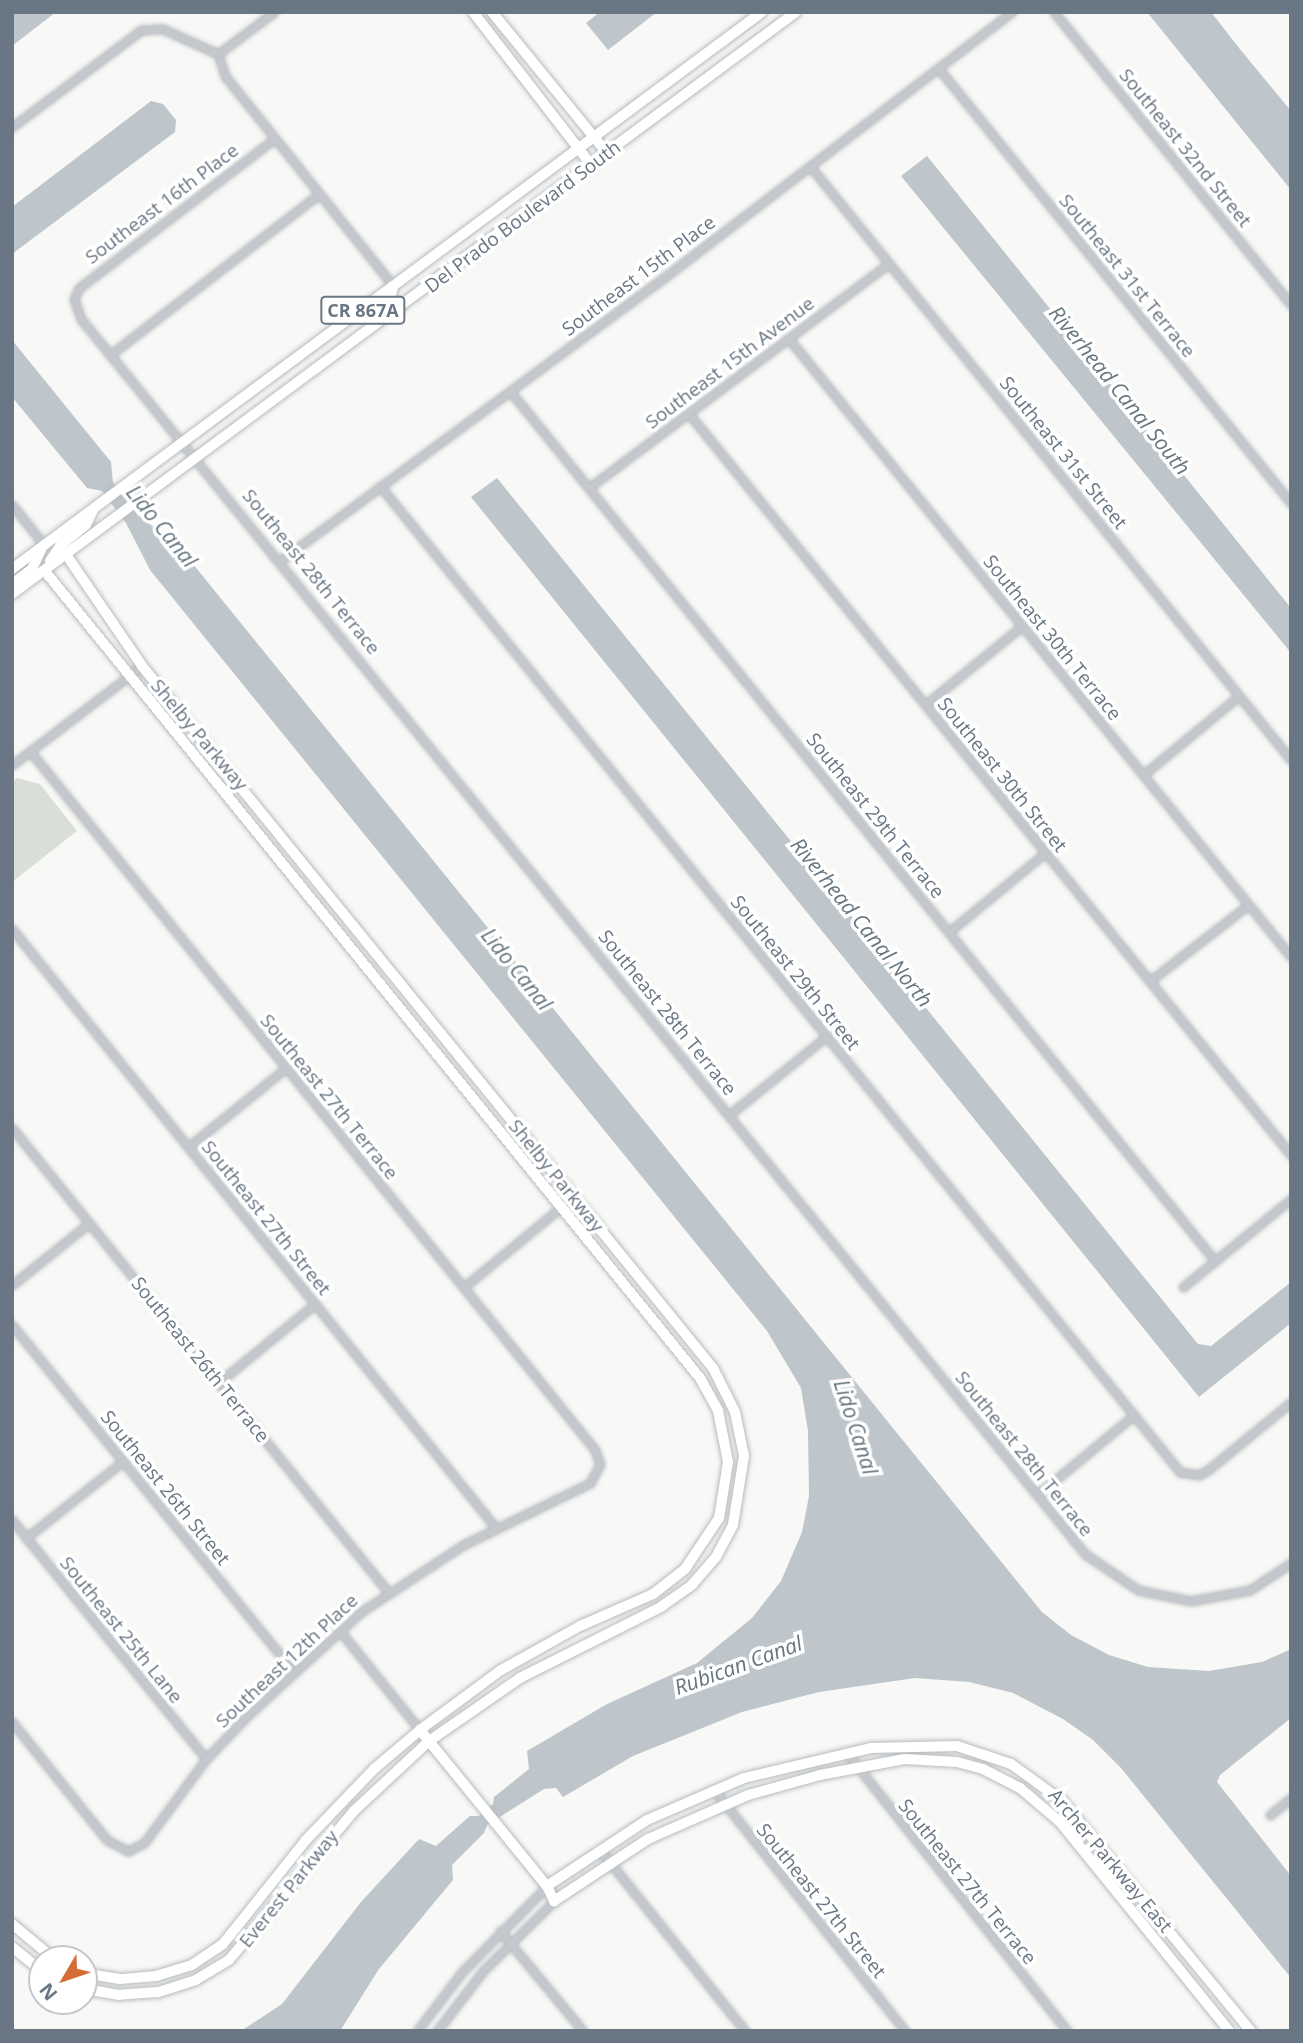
<!DOCTYPE html>
<style>
body{margin:0}
#map{position:relative;width:1303px;height:2043px;overflow:hidden;background:#f8f8f6;font-family:"Open Sans",sans-serif}
div>[style]{position:absolute}
.green>*{inset:0;background:#d9dfd7}
.water>*{inset:0;background:#bec6cb}
.roads{filter:drop-shadow(0 0 2px #b7bbbf) drop-shadow(0 0 2px #b7bbbf)}
.street>*{height:7px;margin:-3.5px;padding:0 3.5px;transform-origin:3.5px;border-radius:3.5px;background:#c4c7cb}
.secondary>*{height:10px;margin:-5px;padding:0 5px;transform-origin:5px;border-radius:5px;background:#fff}
.primary>*{height:10px;margin:-5px;padding:0 5px;transform-origin:5px;border-radius:5px;background:#fff}
span{translate:-50% -50%;white-space:nowrap;text-align:center;line-height:1.15;-webkit-text-stroke:7px #fff;paint-order:stroke}
.shield-label span{padding:2px 5px;background:#fff;border:2px solid;border-radius:5px;-webkit-text-stroke-width:0}
.shield-label{font-size:18px;color:#697684;font-weight:700}
.street-label{font-size:19px;color:#697684}
.water-label{font-size:21px;color:#65767f;font-style:italic}
.frame{position:absolute;inset:0;border:14px solid #697684;pointer-events:none}
.north{position:absolute;left:28px;top:1945px;width:70px;height:70px;box-sizing:border-box;background:#fff;border:2px solid #c3c8ce;border-radius:50%;rotate:231deg;font-size:19px;font-weight:700;line-height:28px;text-align:center;color:#697684}
.north::after{content:'';display:block;margin:auto;width:24px;height:32px;background:#d56d38;clip-path:polygon(50% 0,100% 100%,50% 72%,0 100%)}
</style>
<div id="map">
<div class="green">
<div style="clip-path:polygon(17px 778px,40px 784px,77px 831px,12px 882px,12px 782px)"></div>
</div>
<div class="water">
<div style="clip-path:polygon(12px 12px,56px 12px,12px 46px)"></div>
<div style="clip-path:polygon(600px 12px,657px 12px,608px 50px,586px 23px)"></div>
<div style="clip-path:polygon(1147px 12px,1211px 12px,1239px 48px,1291px 111px,1291px 190px)"></div>
<div style="clip-path:polygon(151px 101px,163px 104px,176px 120px,175px 132px,12px 254px,12px 207px)"></div>
<div style="clip-path:polygon(927px 156px,1291px 608px,1291px 653px,901px 176px)"></div>
<div style="clip-path:polygon(12px 340px,111px 462px,113px 482px,137px 514px,180px 548px,1042px 1612px,1071px 1635px,1109px 1655px,1148px 1667px,1209px 1671px,1262px 1662px,1291px 1649px,1291px 1718px,1220px 1775px,1217px 1782px,1291px 1876px,1291px 1978px,1121px 1768px,1093px 1740px,1063px 1719px,1013px 1693px,969px 1682px,915px 1678px,819px 1692px,742px 1712px,633px 1756px,563px 1797px,556px 1788px,544px 1789px,487px 1825px,484px 1833px,452px 1865px,453px 1880px,379px 1969px,340px 2031px,241px 2031px,282px 2004px,361px 1902px,419px 1839px,436px 1846px,470px 1816px,479px 1816px,493px 1804px,494px 1797px,529px 1769px,527px 1751px,607px 1704px,697px 1663px,752px 1618px,781px 1581px,802px 1532px,809px 1496px,808px 1431px,801px 1388px,767px 1331px,150px 570px,126px 523px,102px 491px,87px 488px,12px 397px)"></div>
<div style="clip-path:polygon(497px 478px,1198px 1344px,1211px 1346px,1291px 1282px,1291px 1323px,1199px 1397px,471px 497px)"></div>
</div>
<div class="roads">
<div class="street">
<div style="left:1054px;top:12px;width:377px;rotate:51deg"></div>
<div style="left:218px;top:54px;width:23px;rotate:72deg"></div>
<div style="left:225px;top:76px;width:269px;rotate:51.3deg"></div>
<div style="left:218px;top:54px;width:70px;rotate:-36.9deg"></div>
<div style="left:939px;top:69px;width:559px;rotate:50.96deg"></div>
<div style="left:12px;top:127px;width:161px;rotate:-36.9deg"></div>
<div style="left:141px;top:30px;width:22px;rotate:-3deg"></div>
<div style="left:163px;top:29px;width:60px;rotate:24.4deg"></div>
<div style="left:274px;top:139px;width:245px;rotate:142.6deg"></div>
<div style="left:79px;top:288px;width:12px;rotate:114deg"></div>
<div style="left:74px;top:299px;width:21px;rotate:71deg"></div>
<div style="left:81px;top:319px;width:1592px;rotate:50.89deg"></div>
<div style="left:1085px;top:1554px;width:64px;rotate:34.2deg"></div>
<div style="left:1138px;top:1590px;width:54px;rotate:11.7deg"></div>
<div style="left:1191px;top:1601px;width:60px;rotate:-10.6deg"></div>
<div style="left:1250px;top:1590px;width:49px;rotate:-33.4deg"></div>
<div style="left:810px;top:166px;width:764px;rotate:51deg"></div>
<div style="left:789px;top:339px;width:796px;rotate:50.91deg"></div>
<div style="left:110px;top:355px;width:264px;rotate:-37.6deg"></div>
<div style="left:510px;top:391px;width:1120px;rotate:50.98deg"></div>
<div style="left:689px;top:414px;width:955px;rotate:50.91deg"></div>
<div style="left:380px;top:486px;width:1270px;rotate:50.95deg"></div>
<div style="left:1180px;top:1472px;width:19px;rotate:9deg"></div>
<div style="left:1199px;top:1475px;width:10px;rotate:-29deg"></div>
<div style="left:1208px;top:1470px;width:107px;rotate:-39.3deg"></div>
<div style="left:590px;top:487px;width:372px;rotate:-36.8deg"></div>
<div style="left:12px;top:505px;width:51px;rotate:51.3deg"></div>
<div style="left:281px;top:560px;width:472px;rotate:-36.4deg"></div>
<div style="left:661px;top:280px;width:442px;rotate:-37.4deg"></div>
<div style="left:926px;top:704px;width:124px;rotate:-39.1deg"></div>
<div style="left:12px;top:765px;width:163px;rotate:-37.3deg"></div>
<div style="left:1143px;top:775px;width:124px;rotate:-39.5deg"></div>
<div style="left:12px;top:929px;width:769px;rotate:51.07deg"></div>
<div style="left:949px;top:932px;width:124px;rotate:-39.5deg"></div>
<div style="left:1150px;top:981px;width:124px;rotate:-37.8deg"></div>
<div style="left:729px;top:1115px;width:126px;rotate:-38.9deg"></div>
<div style="left:12px;top:1128px;width:597px;rotate:50.98deg"></div>
<div style="left:188px;top:1147px;width:126px;rotate:-38.9deg"></div>
<div style="left:12px;top:1285px;width:99px;rotate:-38.8deg"></div>
<div style="left:464px;top:1287px;width:141px;rotate:-39.5deg"></div>
<div style="left:1183px;top:1287px;width:139px;rotate:-39.2deg"></div>
<div style="left:12px;top:1325px;width:446px;rotate:50.9deg"></div>
<div style="left:218px;top:1383px;width:125px;rotate:-39.2deg"></div>
<div style="left:1037px;top:1495px;width:126px;rotate:-39.5deg"></div>
<div style="left:12px;top:1520px;width:308px;rotate:50.9deg"></div>
<div style="left:26px;top:1538px;width:124px;rotate:-38.4deg"></div>
<div style="left:340px;top:1631px;width:127px;rotate:51.1deg"></div>
<div style="left:12px;top:1722px;width:151px;rotate:51.2deg"></div>
<div style="left:107px;top:1840px;width:24px;rotate:28deg"></div>
<div style="left:128px;top:1851px;width:18px;rotate:-27deg"></div>
<div style="left:144px;top:1843px;width:104px;rotate:-53.6deg"></div>
<div style="left:206px;top:1759px;width:62px;rotate:-46.3deg"></div>
<div style="left:249px;top:1714px;width:151px;rotate:-42.3deg"></div>
<div style="left:361px;top:1612px;width:122px;rotate:-33.3deg"></div>
<div style="left:463px;top:1545px;width:141px;rotate:-26deg"></div>
<div style="left:590px;top:1483px;width:21px;rotate:-62deg"></div>
<div style="left:600px;top:1464px;width:15px;rotate:-110deg"></div>
<div style="left:595px;top:1450px;width:899px;rotate:-128.95deg"></div>
<div style="left:846px;top:1752px;width:356px;rotate:51.6deg"></div>
<div style="left:714px;top:1790px;width:308px;rotate:51.6deg"></div>
<div style="left:1270px;top:1815px;width:27px;rotate:-39deg"></div>
<div style="left:600px;top:1850px;width:232px;rotate:51.3deg"></div>
<div style="left:500px;top:1931px;width:130px;rotate:50.3deg"></div>
<div style="left:417px;top:2031px;width:74px;rotate:-52.7deg"></div>
<div style="left:462px;top:1972px;width:121px;rotate:-45.3deg"></div>
<div style="left:437px;top:2031px;width:76px;rotate:-52.5deg"></div>
<div style="left:483px;top:1971px;width:100px;rotate:-44.6deg"></div>
</div>
<div class="secondary">
<div style="left:473px;top:12px;width:195px;rotate:52.3deg"></div>
<div style="left:492px;top:12px;width:183px;rotate:50.8deg"></div>
<div style="left:65px;top:553px;width:137px;rotate:55.7deg"></div>
<div style="left:142px;top:666px;width:905px;rotate:50.88deg"></div>
<div style="left:713px;top:1368px;width:49px;rotate:63.4deg"></div>
<div style="left:735px;top:1412px;width:45px;rotate:78.4deg"></div>
<div style="left:744px;top:1456px;width:70px;rotate:99.1deg"></div>
<div style="left:733px;top:1525px;width:36px;rotate:118deg"></div>
<div style="left:716px;top:1557px;width:37px;rotate:131deg"></div>
<div style="left:692px;top:1585px;width:38px;rotate:145deg"></div>
<div style="left:661px;top:1607px;width:158px;rotate:153.3deg"></div>
<div style="left:520px;top:1678px;width:111px;rotate:145.3deg"></div>
<div style="left:429px;top:1741px;width:103px;rotate:137deg"></div>
<div style="left:354px;top:1811px;width:194px;rotate:130deg"></div>
<div style="left:229px;top:1960px;width:39px;rotate:149deg"></div>
<div style="left:196px;top:1980px;width:40px;rotate:162deg"></div>
<div style="left:158px;top:1992px;width:39px;rotate:176deg"></div>
<div style="left:119px;top:1995px;width:36px;rotate:-170deg"></div>
<div style="left:44px;top:570px;width:1041px;rotate:50.93deg"></div>
<div style="left:700px;top:1378px;width:38px;rotate:61deg"></div>
<div style="left:718px;top:1411px;width:52px;rotate:78.9deg"></div>
<div style="left:728px;top:1462px;width:57px;rotate:99.1deg"></div>
<div style="left:719px;top:1518px;width:61px;rotate:123.7deg"></div>
<div style="left:685px;top:1569px;width:41px;rotate:142deg"></div>
<div style="left:653px;top:1594px;width:80px;rotate:156.3deg"></div>
<div style="left:580px;top:1626px;width:90px;rotate:150.9deg"></div>
<div style="left:501px;top:1670px;width:101px;rotate:143.5deg"></div>
<div style="left:420px;top:1730px;width:59px;rotate:139.8deg"></div>
<div style="left:375px;top:1768px;width:100px;rotate:133.8deg"></div>
<div style="left:306px;top:1840px;width:133px;rotate:128.6deg"></div>
<div style="left:223px;top:1944px;width:37px;rotate:146deg"></div>
<div style="left:192px;top:1965px;width:38px;rotate:163deg"></div>
<div style="left:156px;top:1976px;width:36px;rotate:175deg"></div>
<div style="left:120px;top:1979px;width:36px;rotate:-171deg"></div>
<div style="left:420px;top:1730px;width:201px;rotate:50.9deg"></div>
<div style="left:547px;top:1886px;width:17px;rotate:65deg"></div>
<div style="left:554px;top:1901px;width:113px;rotate:-33.4deg"></div>
<div style="left:648px;top:1839px;width:109px;rotate:-23.7deg"></div>
<div style="left:748px;top:1795px;width:75px;rotate:-15.5deg"></div>
<div style="left:820px;top:1775px;width:86px;rotate:-10.7deg"></div>
<div style="left:905px;top:1759px;width:52px;rotate:3.3deg"></div>
<div style="left:957px;top:1762px;width:27px;rotate:15deg"></div>
<div style="left:983px;top:1769px;width:42px;rotate:27.2deg"></div>
<div style="left:1020px;top:1788px;width:52px;rotate:40.4deg"></div>
<div style="left:1060px;top:1822px;width:269px;rotate:51deg"></div>
<div style="left:547px;top:1886px;width:120px;rotate:-33.4deg"></div>
<div style="left:647px;top:1820px;width:106px;rotate:-23.4deg"></div>
<div style="left:744px;top:1778px;width:130px;rotate:-13.3deg"></div>
<div style="left:871px;top:1748px;width:86px;rotate:-1.3deg"></div>
<div style="left:957px;top:1746px;width:57px;rotate:18.4deg"></div>
<div style="left:1011px;top:1764px;width:62px;rotate:35.8deg"></div>
<div style="left:1061px;top:1800px;width:299px;rotate:50.6deg"></div>
<div style="left:12px;top:1924px;width:55px;rotate:39.8deg"></div>
<div style="left:12px;top:1947px;width:38px;rotate:39deg"></div>
</div>
<div class="primary">
<div style="left:377px;top:319px;width:18px;rotate:-49deg"></div>
<div style="left:389px;top:305px;width:19px;rotate:-78deg"></div>
<div style="left:50px;top:561px;width:18px;rotate:-56deg"></div>
<div style="left:60px;top:546px;width:33px;rotate:-39deg"></div>
<div style="left:86px;top:525px;width:17px;rotate:-65deg"></div>
<div style="left:12px;top:569px;width:934px;rotate:-36.6deg"></div>
<div style="left:12px;top:584px;width:25px;rotate:-37deg"></div>
<div style="left:32px;top:569px;width:21px;rotate:-65deg"></div>
<div style="left:12px;top:594px;width:976px;rotate:-36.59deg"></div>
</div>
</div>
<div class="shield-label">
<span style="left:363px;top:310px">CR 867A</span>
</div>
<div class="street-label">
<span style="left:1185px;top:148px;rotate:51deg">Southeast 32nd Street</span>
<span style="left:162px;top:204px;rotate:-37deg">Southeast 16th Place</span>
<span style="left:523px;top:217px;rotate:-37deg">Del Prado Boulevard South</span>
<span style="left:639px;top:276px;rotate:-37deg">Southeast 15th Place</span>
<span style="left:1127px;top:276px;rotate:51deg">Southeast 31st Terrace</span>
<span style="left:730px;top:363px;rotate:-37deg">Southeast 15th Avenue</span>
<span style="left:1063px;top:453px;rotate:51deg">Southeast 31st Street</span>
<span style="left:311px;top:572px;rotate:51deg">Southeast 28th Terrace</span>
<span style="left:1052px;top:638px;rotate:51deg">Southeast 30th Terrace</span>
<span style="left:199px;top:735px;rotate:50deg">Shelby Parkway</span>
<span style="left:1002px;top:775px;rotate:51deg">Southeast 30th Street</span>
<span style="left:875px;top:816px;rotate:51deg">Southeast 29th Terrace</span>
<span style="left:795px;top:973px;rotate:51deg">Southeast 29th Street</span>
<span style="left:667px;top:1013px;rotate:51deg">Southeast 28th Terrace</span>
<span style="left:329px;top:1097px;rotate:51deg">Southeast 27th Terrace</span>
<span style="left:556px;top:1176px;rotate:51deg">Shelby Parkway</span>
<span style="left:266px;top:1218px;rotate:51deg">Southeast 27th Street</span>
<span style="left:200px;top:1360px;rotate:51deg">Southeast 26th Terrace</span>
<span style="left:1024px;top:1454px;rotate:51deg">Southeast 28th Terrace</span>
<span style="left:165px;top:1488px;rotate:51deg">Southeast 26th Street</span>
<span style="left:121px;top:1630px;rotate:51deg">Southeast 25th Lane</span>
<span style="left:287px;top:1661px;rotate:-43deg">Southeast 12th Place</span>
<span style="left:1110px;top:1861px;rotate:50deg">Archer Parkway East</span>
<span style="left:967px;top:1882px;rotate:51deg">Southeast 27th Terrace</span>
<span style="left:289px;top:1889px;rotate:-51deg">Everest Parkway</span>
<span style="left:821px;top:1901px;rotate:51deg">Southeast 27th Street</span>
</div>
<div class="water-label">
<span style="left:1120px;top:390px;rotate:51deg">Riverhead Canal South</span>
<span style="left:162px;top:526px;rotate:51deg">Lido Canal</span>
<span style="left:862px;top:922px;rotate:51deg">Riverhead Canal North</span>
<span style="left:517px;top:969px;rotate:51deg">Lido Canal</span>
<span style="left:856px;top:1427px;rotate:72deg">Lido Canal</span>
<span style="left:738px;top:1665px;rotate:-20deg">Rubican Canal</span>
</div>
<div class="frame"></div>
<div class="north">N</div>
</div>
